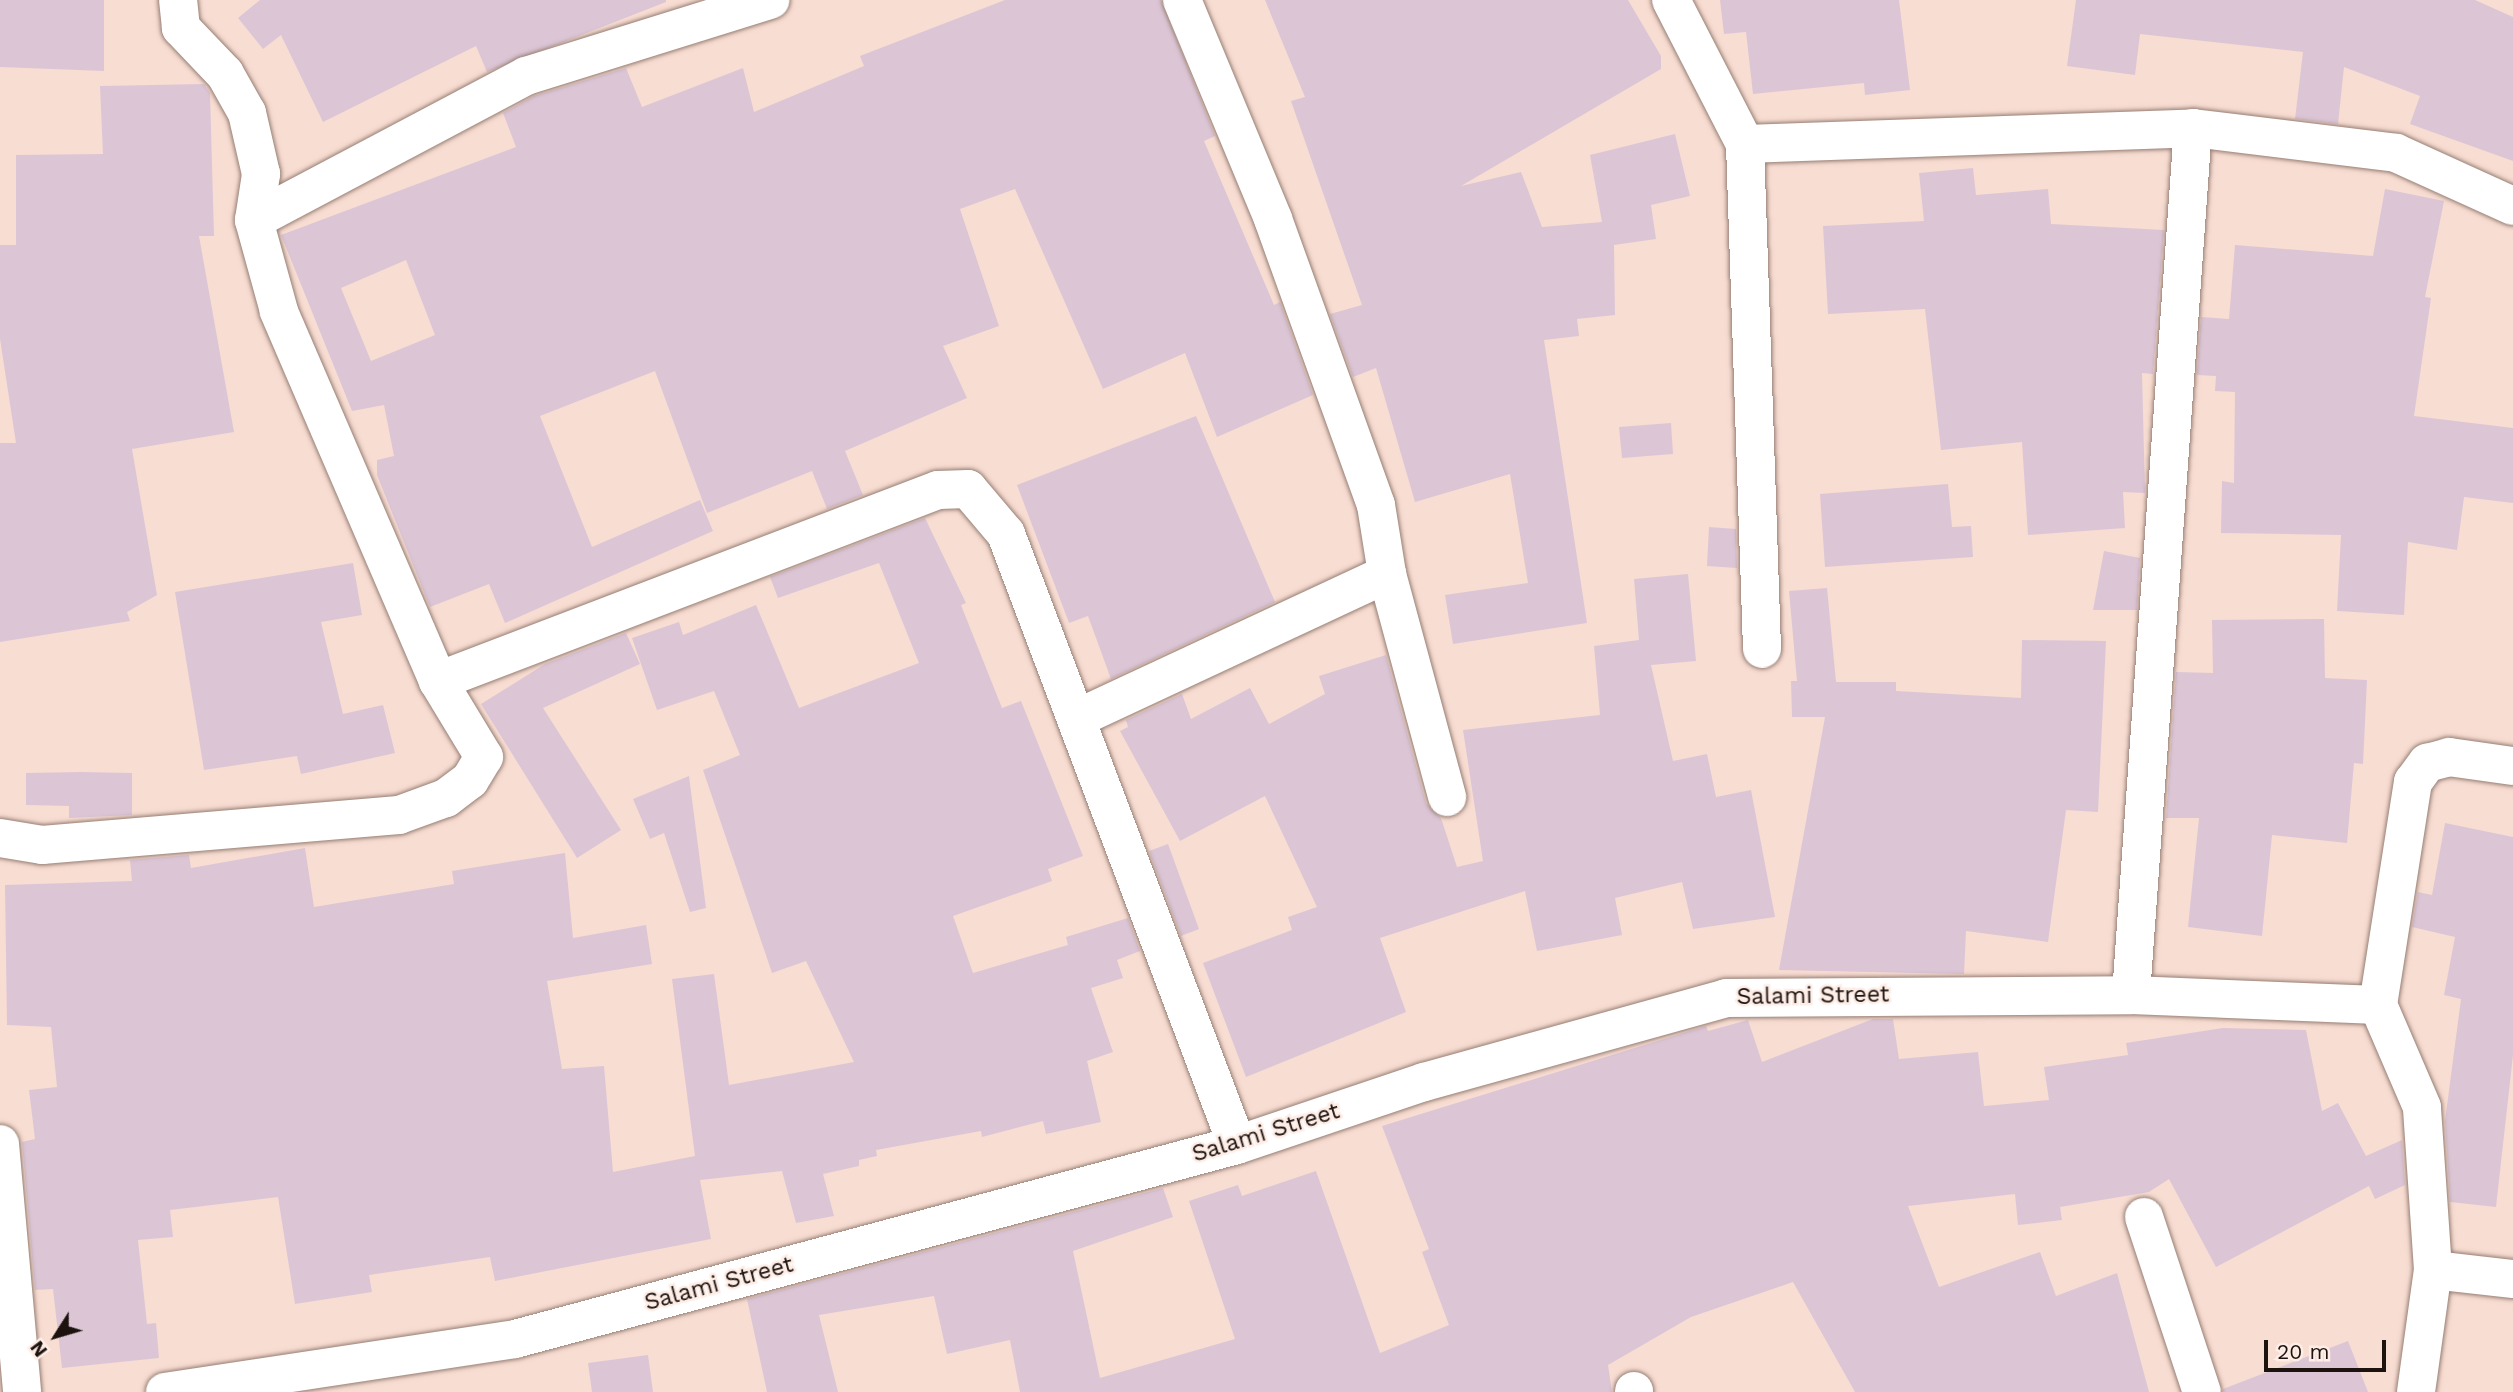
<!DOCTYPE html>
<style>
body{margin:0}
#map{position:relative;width:2513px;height:1392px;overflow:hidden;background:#f8ddd2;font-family:"Work Sans",sans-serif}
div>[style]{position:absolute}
.building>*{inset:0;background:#dcc6d6}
.roads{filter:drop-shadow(0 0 2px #967e74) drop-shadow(0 0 2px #967e74)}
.minor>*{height:38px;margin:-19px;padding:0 19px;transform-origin:19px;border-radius:19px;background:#fff}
span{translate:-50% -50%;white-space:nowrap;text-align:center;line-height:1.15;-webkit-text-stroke:5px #feede6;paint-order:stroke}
.street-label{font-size:23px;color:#1c130f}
.north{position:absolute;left:21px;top:1301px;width:70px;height:70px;-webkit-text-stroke:5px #feede6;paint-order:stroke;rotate:233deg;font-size:19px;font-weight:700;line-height:28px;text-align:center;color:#1c130f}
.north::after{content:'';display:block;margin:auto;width:24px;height:32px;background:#1c130f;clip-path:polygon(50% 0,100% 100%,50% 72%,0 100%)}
.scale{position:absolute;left:2264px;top:1340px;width:122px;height:32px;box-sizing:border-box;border:4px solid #1c130f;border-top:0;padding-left:9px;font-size:21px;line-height:24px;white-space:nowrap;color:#1c130f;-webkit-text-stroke:5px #feede6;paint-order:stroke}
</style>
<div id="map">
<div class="building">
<div style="clip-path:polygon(0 0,104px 0,104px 71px,0 67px)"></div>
<div style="clip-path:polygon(260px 0,666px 0,666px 2px,487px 72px,476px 46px,323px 122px,281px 35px,263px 49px,238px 18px)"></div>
<div style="clip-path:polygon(evenodd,1005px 0,1161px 0,1215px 136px,1204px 141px,1274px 305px,1280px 302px,1313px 395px,1217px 437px,1185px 353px,1103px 389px,1015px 189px,960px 209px,999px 326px,943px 346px,967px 398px,845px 451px,863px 495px,827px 509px,812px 471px,707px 513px,655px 371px,540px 416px,592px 547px,700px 500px,713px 531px,505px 623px,489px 584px,430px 607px,377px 475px,377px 460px,394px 456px,384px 405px,352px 411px,281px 235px,516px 147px,503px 113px,534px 96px,626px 68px,642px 107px,743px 68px,754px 112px,864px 66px,860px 56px,1005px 0,406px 260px,435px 335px,371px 361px,341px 288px,406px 260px)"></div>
<div style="clip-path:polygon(1265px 0,1628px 0,1661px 56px,1661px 69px,1461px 186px,1521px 172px,1542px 227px,1602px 222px,1590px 155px,1675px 134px,1690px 196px,1651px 205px,1656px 239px,1614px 245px,1615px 315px,1577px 319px,1579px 336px,1544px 340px,1587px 623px,1453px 644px,1445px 595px,1528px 583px,1510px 474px,1415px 502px,1376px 368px,1353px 377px,1330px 314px,1362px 305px,1291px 101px,1305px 97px)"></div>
<div style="clip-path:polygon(1720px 0,1899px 0,1910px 90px,1865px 95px,1864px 83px,1753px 94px,1746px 32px,1724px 34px)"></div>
<div style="clip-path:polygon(2076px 0,2475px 0,2513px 17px,2513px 161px,2410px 124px,2420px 96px,2344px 67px,2338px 124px,2295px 119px,2303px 52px,2140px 34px,2135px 75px,2067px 66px)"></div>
<div style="clip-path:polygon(204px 84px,210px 93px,214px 236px,199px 236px,234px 432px,132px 449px,157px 595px,127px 612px,130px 621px,0 642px,0 443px,16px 443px,0 339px,0 245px,16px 245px,16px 155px,103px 154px,100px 86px)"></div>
<div style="clip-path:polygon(1973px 168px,1976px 195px,2048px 189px,2051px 224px,2164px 230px,2153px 374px,2142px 373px,2145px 493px,2123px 492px,2125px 528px,2028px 535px,2022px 442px,1941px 450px,1925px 309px,1828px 314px,1823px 226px,1924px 221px,1919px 173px)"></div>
<div style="clip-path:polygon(2385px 189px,2444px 201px,2425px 297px,2431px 298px,2414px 416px,2513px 428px,2513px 503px,2464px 497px,2457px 550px,2408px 542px,2404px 615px,2337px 611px,2341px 535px,2221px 533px,2222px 481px,2234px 483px,2235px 392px,2215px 391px,2216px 376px,2197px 375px,2201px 317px,2229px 319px,2235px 245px,2373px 256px)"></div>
<div style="clip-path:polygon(1196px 416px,1275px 602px,1111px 679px,1088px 616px,1069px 623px,1017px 485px)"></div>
<div style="clip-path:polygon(1671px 423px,1673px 454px,1622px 458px,1619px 427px)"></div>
<div style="clip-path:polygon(1948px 484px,1952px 527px,1971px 526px,1973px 557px,1825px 567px,1820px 494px)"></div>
<div style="clip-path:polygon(925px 518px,966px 603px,961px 605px,1002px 708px,1021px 701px,1083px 856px,1048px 869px,1052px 881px,953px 916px,973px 973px,1068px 945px,1066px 937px,1128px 918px,1140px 951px,1117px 960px,1123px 978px,1091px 988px,1113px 1052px,1087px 1061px,1101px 1122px,1046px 1134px,1043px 1121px,982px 1137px,981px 1131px,876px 1150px,877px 1156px,859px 1160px,859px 1166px,823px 1174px,834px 1216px,796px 1223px,782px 1171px,700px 1180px,711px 1239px,495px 1281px,490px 1257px,369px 1275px,372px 1292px,295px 1304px,278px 1197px,170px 1210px,173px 1237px,138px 1240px,147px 1324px,156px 1323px,159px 1358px,62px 1368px,53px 1289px,35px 1290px,22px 1142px,35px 1139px,29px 1090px,57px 1087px,51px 1027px,7px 1025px,5px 885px,132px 881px,130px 860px,189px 855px,191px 868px,305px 848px,314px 907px,454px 884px,452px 871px,565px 853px,573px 938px,646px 925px,652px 964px,547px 981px,562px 1069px,604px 1066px,613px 1172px,695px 1156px,672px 979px,714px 974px,729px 1085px,854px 1062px,806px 961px,772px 973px,703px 770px,740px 755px,714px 691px,657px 710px,632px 638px,679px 622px,683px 635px,756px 605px,799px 708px,919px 663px,879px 563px,778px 598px,770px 577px)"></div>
<div style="clip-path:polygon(1709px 527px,1736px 529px,1737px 568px,1707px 566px)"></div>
<div style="clip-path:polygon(2104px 551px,2140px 558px,2137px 610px,2093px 610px)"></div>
<div style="clip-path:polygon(353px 563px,362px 615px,321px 622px,343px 714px,383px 705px,395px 753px,301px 774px,297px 756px,204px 770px,175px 592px)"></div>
<div style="clip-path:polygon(1688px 574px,1696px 661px,1651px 665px,1673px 761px,1707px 754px,1716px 797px,1751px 790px,1775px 917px,1693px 929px,1682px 882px,1615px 898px,1622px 935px,1537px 951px,1525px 891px,1380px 938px,1406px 1012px,1246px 1077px,1203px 963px,1292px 930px,1288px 917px,1317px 907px,1265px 796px,1180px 841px,1120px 731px,1128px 727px,1126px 720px,1182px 694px,1191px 719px,1250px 688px,1269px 724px,1325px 694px,1319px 676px,1386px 655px,1426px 803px,1441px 818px,1457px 867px,1483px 861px,1463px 730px,1600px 715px,1594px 646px,1639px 640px,1634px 579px)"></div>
<div style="clip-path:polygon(1827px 588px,1836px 682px,1896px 682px,1896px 691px,2021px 698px,2022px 640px,2106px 641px,2098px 812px,2066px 810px,2048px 942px,1966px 931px,1964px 974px,1779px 970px,1825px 717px,1792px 717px,1791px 681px,1797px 681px,1789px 591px)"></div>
<div style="clip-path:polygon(2324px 619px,2325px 678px,2367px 680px,2363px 764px,2354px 763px,2347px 843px,2272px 835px,2262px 936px,2188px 927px,2199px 818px,2166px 818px,2176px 672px,2213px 673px,2212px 620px)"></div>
<div style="clip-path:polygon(626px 633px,640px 664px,543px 708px,621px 830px,577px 858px,481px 704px,545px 664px)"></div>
<div style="clip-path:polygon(81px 772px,132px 773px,132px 815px,69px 818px,69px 806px,26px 805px,26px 773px)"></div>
<div style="clip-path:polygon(689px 776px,706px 908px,690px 912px,664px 833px,650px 839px,633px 799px)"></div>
<div style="clip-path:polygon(2445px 823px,2513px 837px,2513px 1055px,2496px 1207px,2450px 1202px,2445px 1121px,2461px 999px,2444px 995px,2455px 937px,2412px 927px,2418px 892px,2432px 895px)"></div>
<div style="clip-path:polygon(1168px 844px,1199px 929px,1181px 936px,1149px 851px)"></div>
<div style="clip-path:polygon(1873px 1019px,1893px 1019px,1899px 1059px,1978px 1052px,1984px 1106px,2049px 1100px,2044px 1067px,2128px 1055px,2126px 1043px,2223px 1028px,2306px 1030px,2322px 1111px,2338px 1103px,2366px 1156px,2402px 1140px,2405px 1185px,2375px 1199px,2369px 1186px,2216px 1267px,2169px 1179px,2149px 1192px,2060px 1207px,2062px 1220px,2018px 1225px,2015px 1194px,1908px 1206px,1939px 1287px,2040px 1252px,2056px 1296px,2117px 1273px,2149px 1392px,1855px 1392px,1793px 1282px,1691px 1317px,1608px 1365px,1612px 1392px,1020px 1392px,1010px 1340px,947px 1354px,934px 1296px,819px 1315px,838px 1392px,767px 1392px,747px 1299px,1163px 1188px,1173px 1217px,1073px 1251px,1100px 1378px,1235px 1339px,1189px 1201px,1238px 1185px,1242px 1196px,1316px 1171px,1380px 1353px,1449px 1325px,1422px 1252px,1429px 1249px,1382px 1126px,1706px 1026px,1708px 1031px,1748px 1020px,1762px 1062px)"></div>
<div style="clip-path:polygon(2348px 1341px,2368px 1392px,2223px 1392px,2223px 1389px)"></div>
<div style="clip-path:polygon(648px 1355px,653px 1392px,592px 1392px,588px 1363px)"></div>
</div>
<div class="roads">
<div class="minor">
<div style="left:1182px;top:0;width:237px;rotate:67.4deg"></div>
<div style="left:1273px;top:219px;width:304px;rotate:70.2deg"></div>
<div style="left:1376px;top:505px;width:70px;rotate:80.9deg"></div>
<div style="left:1387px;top:574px;width:231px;rotate:74.9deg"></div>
<div style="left:1671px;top:0;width:162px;rotate:62.8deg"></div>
<div style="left:1745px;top:144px;width:505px;rotate:88.07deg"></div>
<div style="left:1745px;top:144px;width:448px;rotate:-2deg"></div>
<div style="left:2193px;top:128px;width:205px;rotate:7deg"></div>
<div style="left:2396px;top:153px;width:128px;rotate:24.4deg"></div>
<div style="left:254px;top:220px;width:308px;rotate:-27.9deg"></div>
<div style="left:526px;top:76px;width:256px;rotate:-17.3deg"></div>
<div style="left:438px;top:681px;width:535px;rotate:-20.91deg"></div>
<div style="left:938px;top:490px;width:30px;rotate:-2deg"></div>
<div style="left:968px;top:489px;width:59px;rotate:49.8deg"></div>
<div style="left:1006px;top:534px;width:653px;rotate:69.29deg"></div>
<div style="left:1078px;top:718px;width:341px;rotate:-25deg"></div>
<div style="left:0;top:838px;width:43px;rotate:9.5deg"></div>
<div style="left:42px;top:845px;width:358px;rotate:-4.8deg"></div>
<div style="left:399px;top:815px;width:50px;rotate:-19.9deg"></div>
<div style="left:446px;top:798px;width:30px;rotate:-37deg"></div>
<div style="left:470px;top:780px;width:27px;rotate:-59deg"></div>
<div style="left:484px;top:757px;width:89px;rotate:-121.2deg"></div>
<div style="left:438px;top:681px;width:403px;rotate:-113.3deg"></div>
<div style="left:279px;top:311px;width:94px;rotate:-105.4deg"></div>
<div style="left:254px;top:220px;width:47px;rotate:-81.3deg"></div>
<div style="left:261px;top:174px;width:63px;rotate:-102.9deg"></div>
<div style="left:247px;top:113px;width:45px;rotate:-119.4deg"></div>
<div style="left:225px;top:74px;width:64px;rotate:-133.7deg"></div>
<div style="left:181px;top:28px;width:28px;rotate:-96deg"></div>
<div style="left:2131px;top:995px;width:869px;rotate:-85.91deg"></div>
<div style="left:0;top:1144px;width:249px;rotate:84.9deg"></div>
<div style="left:2144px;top:1217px;width:184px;rotate:71.7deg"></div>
<div style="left:2433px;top:1270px;width:81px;rotate:6.4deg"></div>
<div style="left:1634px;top:1391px;width:1px;rotate:90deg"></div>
<div style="left:165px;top:1392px;width:354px;rotate:-8.6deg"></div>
<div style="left:515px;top:1339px;width:748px;rotate:-15.04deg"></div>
<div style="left:1237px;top:1145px;width:197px;rotate:-18.6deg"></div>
<div style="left:1424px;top:1082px;width:313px;rotate:-15.5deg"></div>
<div style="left:1726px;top:998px;width:405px;rotate:-0.4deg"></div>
<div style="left:2131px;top:995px;width:247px;rotate:2.3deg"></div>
<div style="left:2416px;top:1392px;width:123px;rotate:-82.1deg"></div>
<div style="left:2433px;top:1270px;width:163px;rotate:-93.9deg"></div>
<div style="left:2422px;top:1107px;width:111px;rotate:-113.3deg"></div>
<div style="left:2378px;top:1005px;width:226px;rotate:-81.1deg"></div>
<div style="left:2413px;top:782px;width:24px;rotate:-54deg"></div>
<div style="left:2427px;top:763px;width:23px;rotate:-15deg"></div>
<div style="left:2449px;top:757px;width:65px;rotate:8deg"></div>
</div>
</div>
<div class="street-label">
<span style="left:1813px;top:996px;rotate:-1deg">Salami Street</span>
<span style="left:1266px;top:1133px;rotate:-17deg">Salami Street</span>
<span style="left:719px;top:1284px;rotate:-15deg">Salami Street</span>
</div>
<div class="north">N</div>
<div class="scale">20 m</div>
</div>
